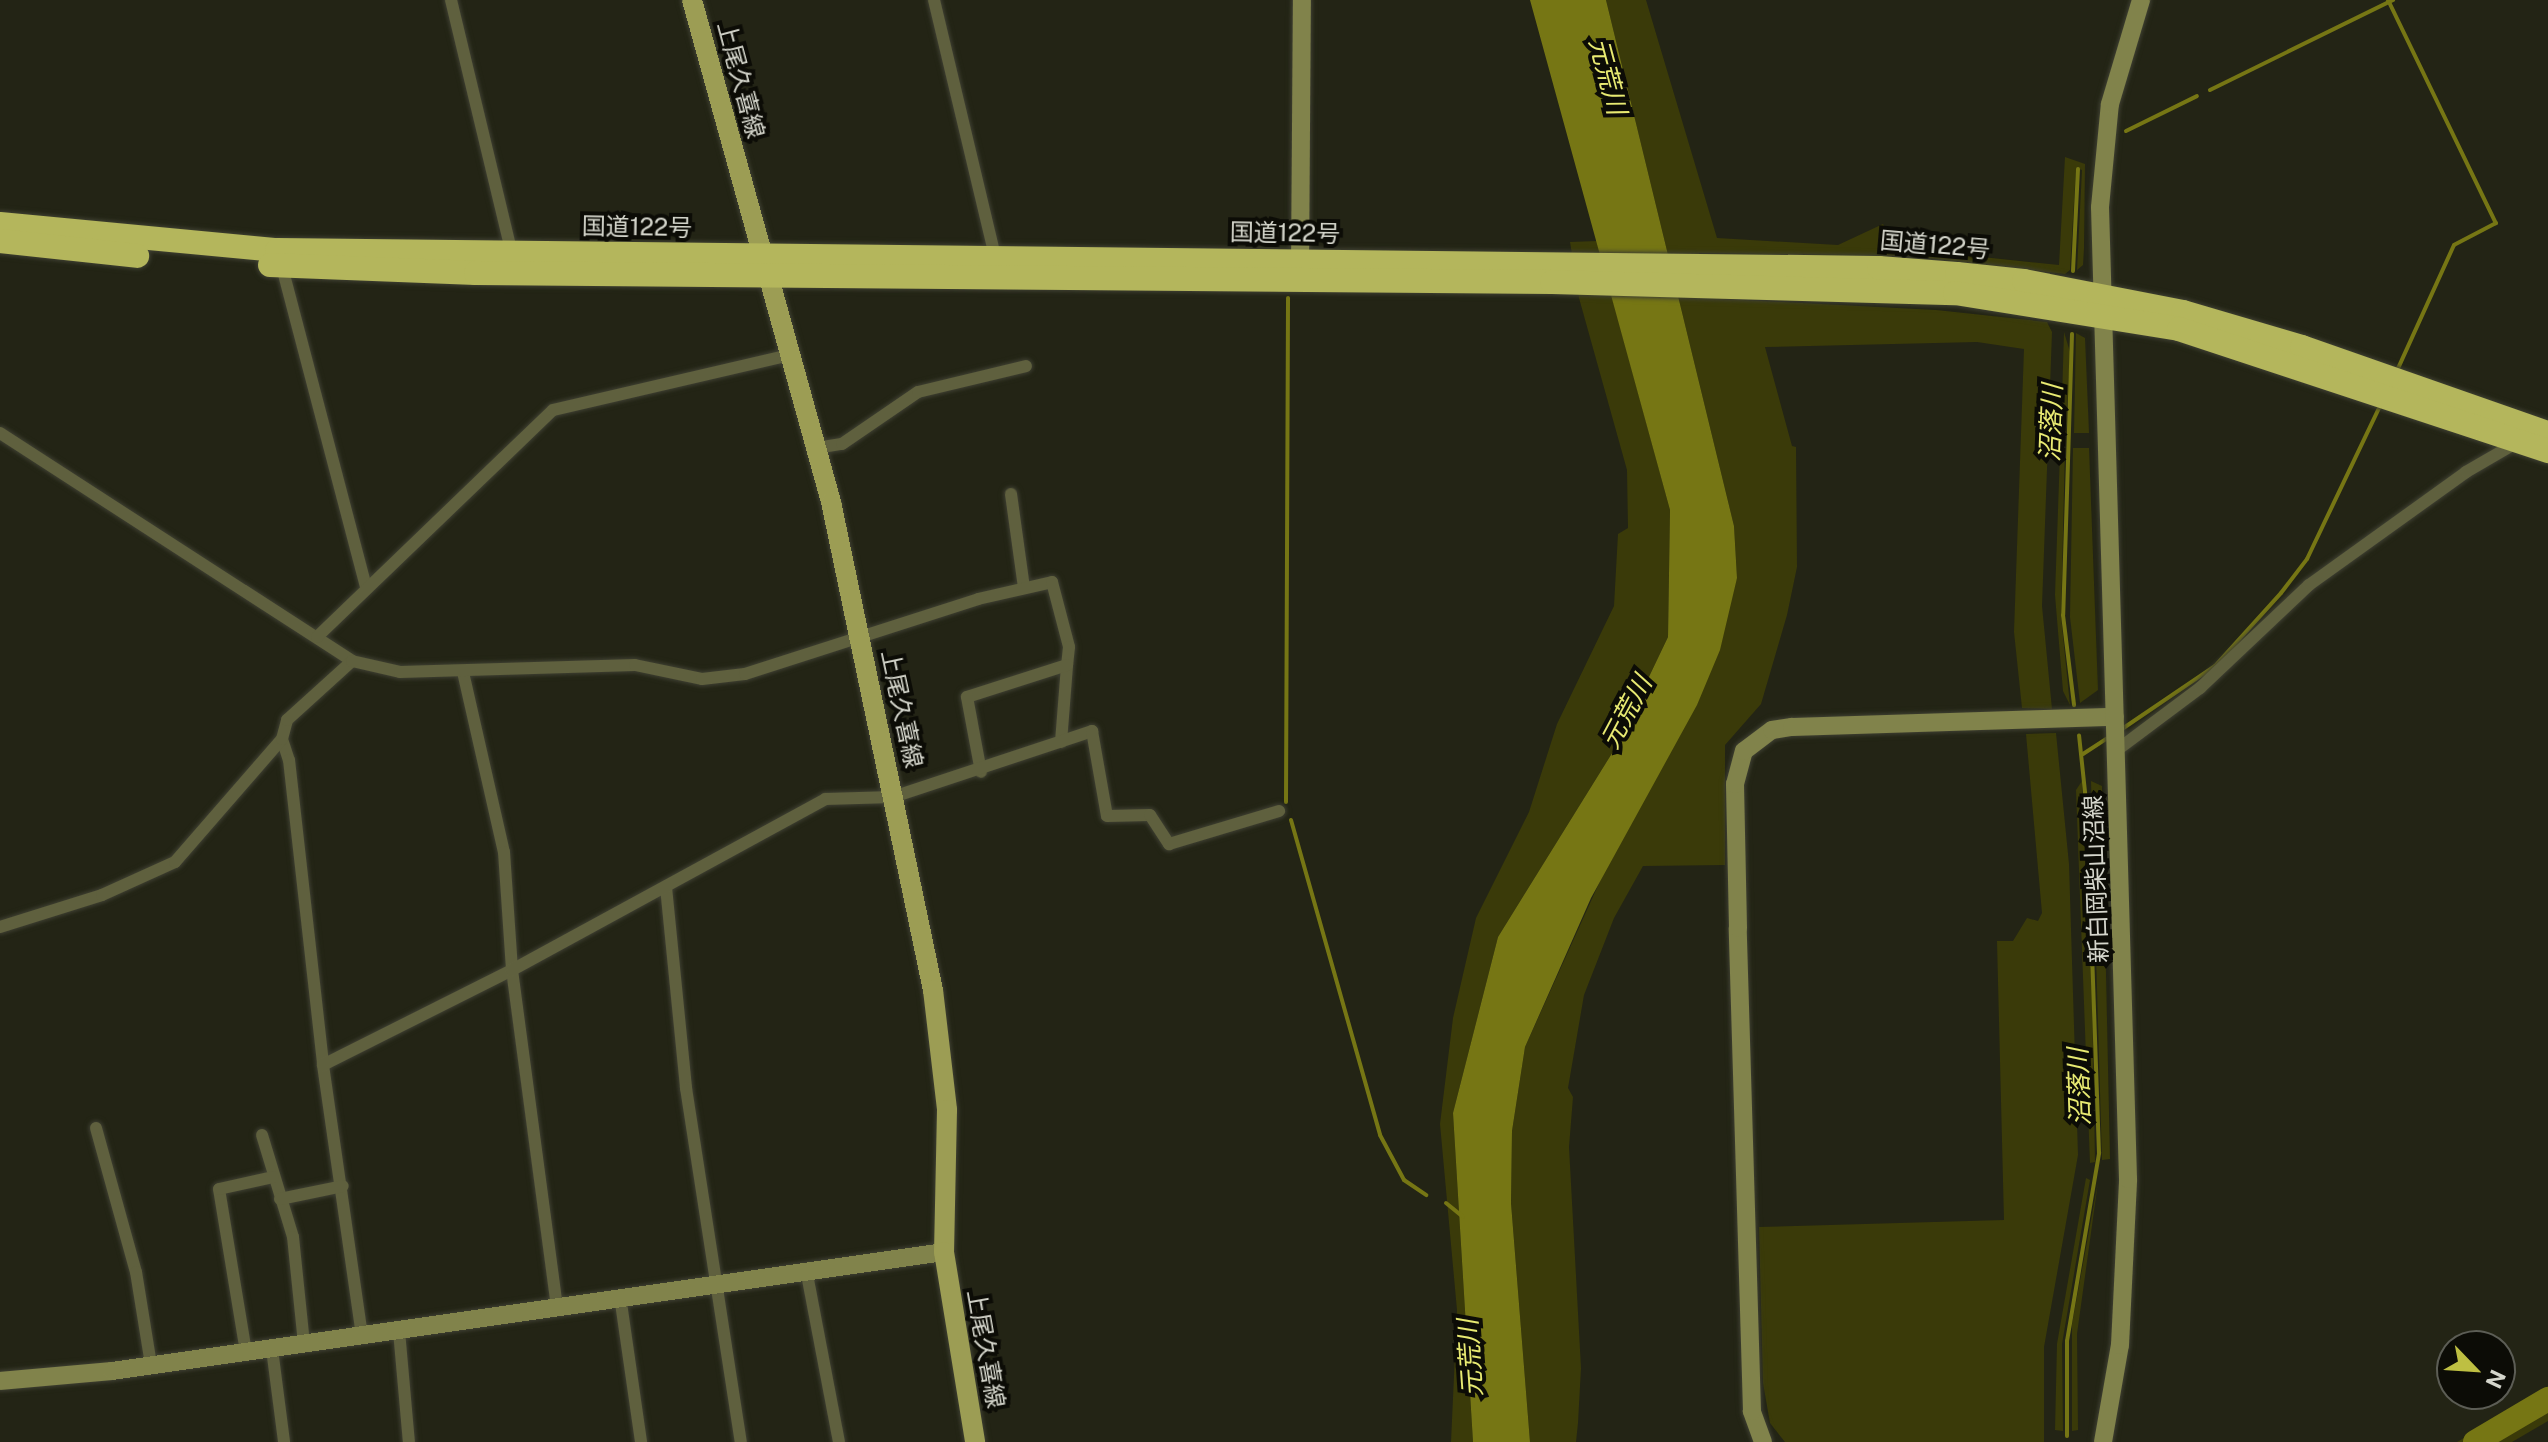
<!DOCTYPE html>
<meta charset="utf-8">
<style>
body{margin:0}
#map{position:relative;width:2548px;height:1442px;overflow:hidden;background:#232415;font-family:"Public Sans","Noto Sans JP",sans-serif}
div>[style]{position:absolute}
.green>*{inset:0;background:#3a3a09}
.water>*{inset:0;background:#767614}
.stream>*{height:4px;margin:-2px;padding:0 2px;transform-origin:2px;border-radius:2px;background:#767614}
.river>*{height:24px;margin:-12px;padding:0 12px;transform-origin:12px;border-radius:12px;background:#767614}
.roads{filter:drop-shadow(0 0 2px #3f4032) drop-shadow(0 0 2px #3f4032)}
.street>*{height:12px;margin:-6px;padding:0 6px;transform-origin:6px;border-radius:6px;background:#5f603e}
.secondary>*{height:18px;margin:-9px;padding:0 9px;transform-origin:9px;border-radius:9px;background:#81834b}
.primary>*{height:20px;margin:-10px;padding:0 10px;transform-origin:10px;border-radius:10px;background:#9c9d54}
.highway>*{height:24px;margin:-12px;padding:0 12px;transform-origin:12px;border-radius:12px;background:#b4b65c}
span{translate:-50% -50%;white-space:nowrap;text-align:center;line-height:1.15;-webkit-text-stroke:8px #0c0c06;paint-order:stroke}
.street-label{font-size:24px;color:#d5d6cc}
.water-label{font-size:26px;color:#e8ea72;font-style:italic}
.north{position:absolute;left:2436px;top:1330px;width:80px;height:80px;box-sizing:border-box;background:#0c0c06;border:2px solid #5c5d55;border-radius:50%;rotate:115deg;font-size:22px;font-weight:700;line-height:32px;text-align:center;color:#d5d6cc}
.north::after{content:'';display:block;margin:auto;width:28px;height:36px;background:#bebf42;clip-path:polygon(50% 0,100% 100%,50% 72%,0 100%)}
</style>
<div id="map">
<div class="green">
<div style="clip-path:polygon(1606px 0,1646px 0,1717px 238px,1838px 245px,1883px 224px,1897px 248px,2059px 265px,2065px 157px,2085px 164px,2084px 248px,2083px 265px,2077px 270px,2082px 170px,2076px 168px,2070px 270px,2065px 274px,1911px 256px,1699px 253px,1704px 274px,1723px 299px,1936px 310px,2047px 322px,2052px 332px,2042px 606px,2052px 709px,2022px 708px,2014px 632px,2024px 349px,1977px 342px,1765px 347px,1792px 446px,1796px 447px,1797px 567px,1787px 615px,1761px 704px,1725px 745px,1725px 865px,1643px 866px,1614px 918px,1584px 995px,1568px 1088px,1573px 1097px,1569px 1147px,1581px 1368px,1578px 1423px,1576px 1442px,1530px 1442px,1511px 1203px,1512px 1131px,1525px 1047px,1737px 578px,1734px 526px)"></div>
<div style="clip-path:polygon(1597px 241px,1670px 510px,1668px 637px,1614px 750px,1498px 937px,1453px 1113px,1473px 1442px,1451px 1442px,1457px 1310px,1440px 1124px,1453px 1018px,1476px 918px,1529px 812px,1557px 724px,1614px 606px,1618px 534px,1628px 528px,1627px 470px,1579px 298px,1570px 242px)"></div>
<div style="clip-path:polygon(2064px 332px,2070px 352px,2066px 433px,2061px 433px)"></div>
<div style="clip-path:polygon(2076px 333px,2085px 338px,2089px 433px,2074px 433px)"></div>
<div style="clip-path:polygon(2073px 448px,2089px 448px,2098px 690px,2080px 703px,2070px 617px)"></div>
<div style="clip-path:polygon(2065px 449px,2061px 616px,2070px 705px,2063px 691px,2055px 595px,2060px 453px)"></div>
<div style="clip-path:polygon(2056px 733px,2069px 864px,2078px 1155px,2044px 1347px,2044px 1442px,1785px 1442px,1770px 1423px,1763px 1383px,1759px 1227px,2004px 1220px,1997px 941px,2013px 941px,2027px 918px,2038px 921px,2042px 913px,2026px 734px)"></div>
<div style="clip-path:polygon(2082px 781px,2091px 936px,2095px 1162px,2090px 1163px,2076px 790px)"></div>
<div style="clip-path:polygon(2091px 781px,2102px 786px,2110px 1159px,2102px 1160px)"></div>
<div style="clip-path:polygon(2086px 1178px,2090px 1180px,2062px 1344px,2063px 1431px,2055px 1430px,2057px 1344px)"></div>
<div style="clip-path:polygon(2098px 1182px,2077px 1334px,2078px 1430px,2072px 1431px,2072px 1324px)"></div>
<div style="clip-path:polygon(2548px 1389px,2548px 1396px,2469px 1442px,2457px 1442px)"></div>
<div style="clip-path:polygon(2548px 1404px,2548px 1421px,2512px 1442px,2483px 1442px)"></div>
</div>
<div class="water">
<div style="clip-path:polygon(1530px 0,1606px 0,1734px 526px,1737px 578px,1720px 650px,1697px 705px,1591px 898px,1525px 1047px,1512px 1131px,1511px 1203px,1530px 1442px,1473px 1442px,1453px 1113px,1498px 937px,1614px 750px,1668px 637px,1670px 510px)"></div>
</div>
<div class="stream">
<div style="left:2388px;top:0;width:248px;rotate:64.2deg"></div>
<div style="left:2496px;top:223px;width:47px;rotate:152.4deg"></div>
<div style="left:2454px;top:245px;width:141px;rotate:114.4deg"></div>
<div style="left:2210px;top:90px;width:204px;rotate:-26.2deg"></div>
<div style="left:2126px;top:131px;width:79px;rotate:-26.2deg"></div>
<div style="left:2073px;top:271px;width:102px;rotate:-87.2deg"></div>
<div style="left:2072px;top:334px;width:281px;rotate:91.8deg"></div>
<div style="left:2063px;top:615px;width:91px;rotate:83deg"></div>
<div style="left:2122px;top:729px;width:112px;rotate:-34.1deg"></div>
<div style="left:2215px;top:666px;width:98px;rotate:-47.9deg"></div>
<div style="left:2281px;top:593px;width:43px;rotate:-52.6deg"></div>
<div style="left:2307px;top:559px;width:170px;rotate:-64.5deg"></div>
<div style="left:2083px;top:754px;width:30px;rotate:-33deg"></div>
<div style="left:1286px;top:802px;width:504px;rotate:-89.77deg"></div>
<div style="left:1291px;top:820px;width:327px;rotate:74.2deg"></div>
<div style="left:1380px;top:1135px;width:51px;rotate:61.9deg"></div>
<div style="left:1404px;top:1180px;width:27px;rotate:34deg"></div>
<div style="left:1446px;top:1203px;width:22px;rotate:39deg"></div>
<div style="left:2067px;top:1436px;width:95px;rotate:-90deg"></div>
<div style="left:2067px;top:1341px;width:191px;rotate:-80.3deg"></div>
<div style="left:2099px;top:1153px;width:342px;rotate:-92deg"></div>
<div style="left:2087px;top:811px;width:76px;rotate:-96deg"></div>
</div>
<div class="river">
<div style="left:2475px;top:1442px;width:85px;rotate:-30.5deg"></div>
</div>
<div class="roads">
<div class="street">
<div style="left:451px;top:0;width:261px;rotate:76.5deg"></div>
<div style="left:934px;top:0;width:267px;rotate:76.6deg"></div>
<div style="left:281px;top:263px;width:336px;rotate:75.3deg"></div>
<div style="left:0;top:433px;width:419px;rotate:32.9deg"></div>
<div style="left:816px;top:448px;width:26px;rotate:-9deg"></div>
<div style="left:842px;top:444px;width:92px;rotate:-34.4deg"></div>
<div style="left:918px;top:392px;width:111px;rotate:-13.5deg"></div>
<div style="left:1011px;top:494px;width:95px;rotate:82.1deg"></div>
<div style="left:317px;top:637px;width:327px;rotate:-43.9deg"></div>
<div style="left:553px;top:410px;width:242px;rotate:-13.1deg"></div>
<div style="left:463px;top:672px;width:185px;rotate:77.2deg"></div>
<div style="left:504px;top:852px;width:118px;rotate:86.1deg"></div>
<div style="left:512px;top:970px;width:339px;rotate:82.4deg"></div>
<div style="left:282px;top:739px;width:22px;rotate:72deg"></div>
<div style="left:289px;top:760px;width:307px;rotate:83.6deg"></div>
<div style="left:323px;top:1065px;width:274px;rotate:81.8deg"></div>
<div style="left:1061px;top:742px;width:77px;rotate:-85.5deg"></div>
<div style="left:2117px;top:750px;width:104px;rotate:-36.8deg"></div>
<div style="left:2200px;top:688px;width:150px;rotate:-43.4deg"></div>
<div style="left:2309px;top:585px;width:193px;rotate:-35.7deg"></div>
<div style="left:2466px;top:472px;width:58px;rotate:-30.1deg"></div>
<div style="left:666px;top:887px;width:202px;rotate:84.3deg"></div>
<div style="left:686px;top:1088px;width:358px;rotate:81.2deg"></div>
<div style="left:0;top:927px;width:107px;rotate:-17.4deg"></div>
<div style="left:102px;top:895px;width:80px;rotate:-24.3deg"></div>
<div style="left:175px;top:862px;width:163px;rotate:-49deg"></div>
<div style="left:282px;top:739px;width:20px;rotate:-75deg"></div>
<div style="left:287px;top:720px;width:88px;rotate:-42.2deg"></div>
<div style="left:352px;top:661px;width:49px;rotate:12.9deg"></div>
<div style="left:400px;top:672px;width:235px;rotate:-1.7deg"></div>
<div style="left:635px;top:665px;width:68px;rotate:11.8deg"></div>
<div style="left:702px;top:679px;width:43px;rotate:-6.6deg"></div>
<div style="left:745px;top:674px;width:245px;rotate:-17.8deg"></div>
<div style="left:978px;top:599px;width:76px;rotate:-12.9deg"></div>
<div style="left:1052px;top:582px;width:67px;rotate:75.3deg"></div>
<div style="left:1069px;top:647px;width:18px;rotate:96deg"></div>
<div style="left:1067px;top:665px;width:105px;rotate:162.3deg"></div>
<div style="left:967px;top:697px;width:76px;rotate:79.4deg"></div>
<div style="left:323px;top:1065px;width:212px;rotate:-26.7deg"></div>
<div style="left:512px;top:970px;width:357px;rotate:-28.6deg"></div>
<div style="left:825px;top:799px;width:68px;rotate:-1.7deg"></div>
<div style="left:893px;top:797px;width:210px;rotate:-18.3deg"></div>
<div style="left:1092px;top:731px;width:86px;rotate:80deg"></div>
<div style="left:1107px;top:816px;width:43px;rotate:-1.3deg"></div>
<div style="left:1150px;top:815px;width:35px;rotate:57deg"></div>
<div style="left:1169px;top:844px;width:115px;rotate:-16.7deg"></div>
<div style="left:96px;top:1128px;width:149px;rotate:74.5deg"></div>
<div style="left:136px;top:1272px;width:94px;rotate:80.8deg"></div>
<div style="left:262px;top:1135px;width:107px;rotate:73.1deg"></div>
<div style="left:293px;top:1237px;width:108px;rotate:84.1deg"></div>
<div style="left:280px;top:1199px;width:64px;rotate:-11.7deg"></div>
<div style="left:806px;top:1269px;width:176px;rotate:79.2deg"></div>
<div style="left:620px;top:1296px;width:148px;rotate:81.8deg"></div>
<div style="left:399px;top:1331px;width:111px;rotate:84.9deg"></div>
<div style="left:272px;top:1349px;width:94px;rotate:82.6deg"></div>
<div style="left:246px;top:1352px;width:165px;rotate:-99.4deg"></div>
<div style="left:219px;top:1189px;width:55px;rotate:-12.5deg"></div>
</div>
<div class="secondary">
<div style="left:1300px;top:271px;width:271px;rotate:-89.6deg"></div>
<div style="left:0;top:1381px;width:112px;rotate:-5.1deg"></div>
<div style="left:112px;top:1371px;width:840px;rotate:-8.14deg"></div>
<div style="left:1763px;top:1442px;width:33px;rotate:-110deg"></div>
<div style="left:1752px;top:1411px;width:483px;rotate:-91.7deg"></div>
<div style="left:1738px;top:928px;width:144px;rotate:-91.2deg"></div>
<div style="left:1735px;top:784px;width:34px;rotate:-75deg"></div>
<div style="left:1744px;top:751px;width:35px;rotate:-37deg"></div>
<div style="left:1772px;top:730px;width:20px;rotate:-9deg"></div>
<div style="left:1792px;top:727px;width:323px;rotate:-1.8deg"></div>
<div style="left:2103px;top:1442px;width:98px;rotate:-80.1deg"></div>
<div style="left:2120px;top:1345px;width:166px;rotate:-87.2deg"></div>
<div style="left:2128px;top:1179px;width:972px;rotate:-91.65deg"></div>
<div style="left:2100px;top:207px;width:103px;rotate:-84.5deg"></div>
<div style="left:2110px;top:104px;width:109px;rotate:-73.4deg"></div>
</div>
<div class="primary">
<div style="left:692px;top:0;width:521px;rotate:74.52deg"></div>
<div style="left:831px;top:502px;width:499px;rotate:78.2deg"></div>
<div style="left:933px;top:990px;width:121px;rotate:83.3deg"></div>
<div style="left:947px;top:1110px;width:142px;rotate:91.2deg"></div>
<div style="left:944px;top:1252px;width:193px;rotate:80.7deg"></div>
</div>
<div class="highway">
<div style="left:0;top:224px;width:278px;rotate:5.4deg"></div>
<div style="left:277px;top:250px;width:1602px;rotate:0.64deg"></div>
<div style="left:1879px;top:268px;width:78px;rotate:4.4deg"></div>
<div style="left:1957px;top:274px;width:67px;rotate:6deg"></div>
<div style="left:2024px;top:281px;width:162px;rotate:11deg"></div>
<div style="left:2183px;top:312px;width:124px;rotate:16.4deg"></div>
<div style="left:2302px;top:347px;width:261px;rotate:19.3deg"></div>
<div style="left:0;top:241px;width:138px;rotate:6.2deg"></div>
<div style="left:270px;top:265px;width:206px;rotate:2.2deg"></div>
<div style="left:476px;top:273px;width:1076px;rotate:0.48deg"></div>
<div style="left:1552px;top:282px;width:403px;rotate:1.6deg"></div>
<div style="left:1955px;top:293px;width:227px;rotate:9.1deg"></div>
<div style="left:2179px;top:329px;width:389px;rotate:18.3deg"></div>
</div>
</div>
<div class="street-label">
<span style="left:741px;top:80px;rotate:75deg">上尾久喜線</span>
<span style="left:637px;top:227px;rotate:1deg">国道122号</span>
<span style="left:1285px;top:233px;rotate:1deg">国道122号</span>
<span style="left:1935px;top:245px;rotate:5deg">国道122号</span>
<span style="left:902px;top:709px;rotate:78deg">上尾久喜線</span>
<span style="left:2096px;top:879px;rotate:-92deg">新白岡柴山沼線</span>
<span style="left:986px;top:1349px;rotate:80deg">上尾久喜線</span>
</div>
<div class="water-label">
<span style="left:1608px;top:76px;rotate:75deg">元荒川</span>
<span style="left:2051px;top:423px;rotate:-88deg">沼落川</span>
<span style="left:1626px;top:712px;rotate:-62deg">元荒川</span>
<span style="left:2079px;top:1087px;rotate:-92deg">沼落川</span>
<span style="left:1470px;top:1358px;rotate:-94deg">元荒川</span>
</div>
<div class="north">N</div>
</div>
